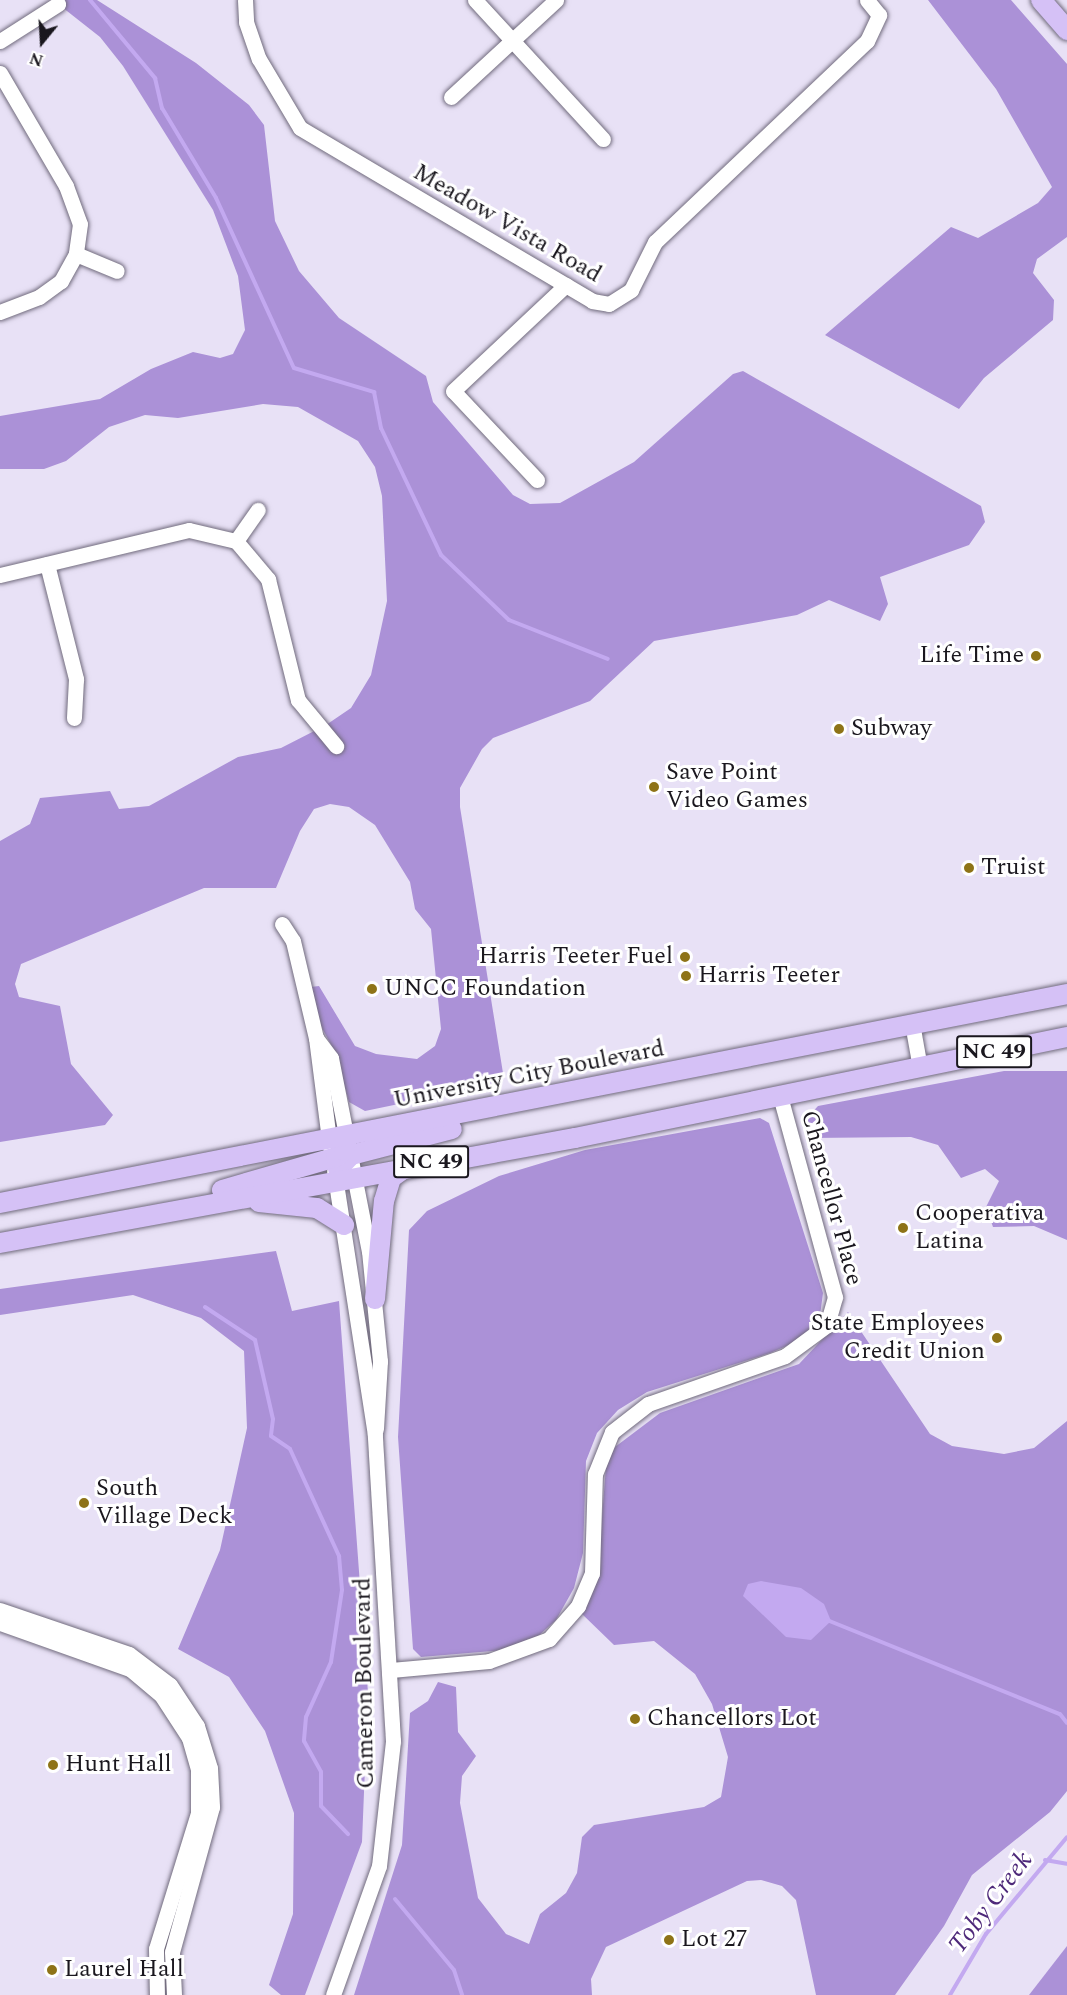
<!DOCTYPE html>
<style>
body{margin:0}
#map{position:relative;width:1067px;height:1995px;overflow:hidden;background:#e8e1f6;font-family:Spectral,serif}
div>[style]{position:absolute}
.forest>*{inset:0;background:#ab91d7}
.water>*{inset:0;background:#c3a9f0}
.stream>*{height:4px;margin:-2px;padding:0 2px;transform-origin:2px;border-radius:2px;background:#c3a9f0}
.roads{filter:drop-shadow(0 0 2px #716b7d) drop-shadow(0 0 2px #716b7d)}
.minor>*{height:15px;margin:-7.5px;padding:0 7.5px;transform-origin:7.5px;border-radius:7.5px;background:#fff}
.major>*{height:20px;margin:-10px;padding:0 10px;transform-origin:10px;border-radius:10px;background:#d5c1f6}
.dots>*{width:16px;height:16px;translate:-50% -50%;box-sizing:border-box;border:3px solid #fff;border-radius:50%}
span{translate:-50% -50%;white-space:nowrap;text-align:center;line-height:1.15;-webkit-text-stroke:6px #fff;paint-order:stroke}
.shield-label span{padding:2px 4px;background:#fff;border:2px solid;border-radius:4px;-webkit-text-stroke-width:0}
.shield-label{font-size:22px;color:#1a171e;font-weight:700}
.street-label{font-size:24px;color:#1a171e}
.poi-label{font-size:24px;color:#1a171e}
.right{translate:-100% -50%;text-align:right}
.left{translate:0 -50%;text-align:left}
.water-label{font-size:26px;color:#4e297a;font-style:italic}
.north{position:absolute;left:12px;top:12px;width:60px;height:60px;-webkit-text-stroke:4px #fff;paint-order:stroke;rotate:198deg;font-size:16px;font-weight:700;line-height:24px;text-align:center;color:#1a171e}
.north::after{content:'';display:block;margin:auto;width:21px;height:27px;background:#1a171e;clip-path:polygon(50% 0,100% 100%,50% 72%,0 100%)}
</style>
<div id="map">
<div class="forest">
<div style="clip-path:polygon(53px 0,97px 0,196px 63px,249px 105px,264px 125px,275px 221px,299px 271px,339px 318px,426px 376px,433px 402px,513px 495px,530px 504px,560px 503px,634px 462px,733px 374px,743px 371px,981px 506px,985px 522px,969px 545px,880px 577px,888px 604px,880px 621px,829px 600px,797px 615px,654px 641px,590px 701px,493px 738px,482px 749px,460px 788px,460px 807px,503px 1073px,500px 1083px,365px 1111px,349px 1102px,335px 1052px,316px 1017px,311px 987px,319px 986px,355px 1046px,376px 1054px,417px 1059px,435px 1046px,441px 1029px,431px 929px,415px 909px,410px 882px,375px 825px,349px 807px,330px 804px,314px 809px,300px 831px,276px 888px,204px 888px,21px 964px,15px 984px,19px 997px,60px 1006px,71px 1064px,113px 1115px,105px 1125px,0 1142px,0 841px,30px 824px,40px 798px,110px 791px,119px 809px,149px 806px,238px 757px,281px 748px,326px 725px,351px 708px,371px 675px,387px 601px,382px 496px,375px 467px,358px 441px,298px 407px,263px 404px,178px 418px,145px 415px,109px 427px,66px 461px,44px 469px,0 469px,0 416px,100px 399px,151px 369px,193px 352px,220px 358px,233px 354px,245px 330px,238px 276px,213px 210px,123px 66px,100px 37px)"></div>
<div style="clip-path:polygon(928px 0,1011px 0,1067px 64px,1067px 237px,1037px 259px,1033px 273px,1054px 300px,1053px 320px,984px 378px,959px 409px,825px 335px,951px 227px,978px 238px,1038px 203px,1052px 187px,996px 89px)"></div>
<div style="clip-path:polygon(1004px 1071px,1067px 1071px,1067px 1240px,1034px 1226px,993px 1227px,986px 1207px,999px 1181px,985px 1169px,961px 1178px,938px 1145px,911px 1137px,810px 1138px,806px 1119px,818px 1106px)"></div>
<div style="clip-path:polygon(760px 1118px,769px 1123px,823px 1293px,819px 1323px,805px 1338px,770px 1353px,647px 1392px,618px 1410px,597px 1433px,586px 1461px,583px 1553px,574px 1588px,556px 1620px,536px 1638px,504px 1650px,421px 1657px,413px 1649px,398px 1437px,409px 1230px,427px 1211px,499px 1176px,585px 1150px)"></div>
<div style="clip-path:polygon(276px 1251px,292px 1311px,339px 1301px,368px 1693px,362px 1842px,305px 1995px,281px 1995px,269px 1985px,293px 1914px,294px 1813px,265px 1731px,229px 1677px,178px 1649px,220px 1550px,247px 1428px,244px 1351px,201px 1318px,133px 1295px,0 1315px,0 1289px)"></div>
<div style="clip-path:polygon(848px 1312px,930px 1434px,952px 1446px,1004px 1454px,1034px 1448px,1067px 1421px,1067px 1791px,1050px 1812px,972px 1875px,944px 1926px,895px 1995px,816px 1995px,796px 1900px,782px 1886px,761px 1880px,747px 1881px,606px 1947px,591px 1979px,592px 1995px,354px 1995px,402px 1845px,410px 1713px,428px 1701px,438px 1682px,456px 1687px,458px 1732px,476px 1756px,462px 1776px,460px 1803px,478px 1898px,506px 1934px,529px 1944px,540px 1914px,566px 1893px,577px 1873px,582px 1837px,594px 1825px,704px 1807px,721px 1797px,728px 1757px,712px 1704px,695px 1674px,654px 1641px,614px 1645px,581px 1613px,598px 1570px,606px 1466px,615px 1447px,660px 1413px,799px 1364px)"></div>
<div style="clip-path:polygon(1067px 1946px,1067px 1995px,1029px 1995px)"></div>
</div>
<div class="water">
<div style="clip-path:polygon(761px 1581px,801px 1588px,824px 1604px,831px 1621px,811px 1640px,786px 1637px,743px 1596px,748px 1584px)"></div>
</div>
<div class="stream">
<div style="left:90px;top:0;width:102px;rotate:50.2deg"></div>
<div style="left:155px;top:78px;width:31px;rotate:77deg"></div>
<div style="left:162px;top:108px;width:105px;rotate:59deg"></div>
<div style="left:216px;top:198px;width:187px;rotate:65.4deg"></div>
<div style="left:294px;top:368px;width:84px;rotate:16.7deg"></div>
<div style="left:374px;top:392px;width:37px;rotate:79deg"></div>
<div style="left:381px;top:428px;width:140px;rotate:64.7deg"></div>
<div style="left:441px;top:555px;width:94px;rotate:43.7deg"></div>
<div style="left:509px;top:620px;width:106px;rotate:21.5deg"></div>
<div style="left:205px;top:1307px;width:60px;rotate:33.4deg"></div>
<div style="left:255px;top:1340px;width:81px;rotate:77.2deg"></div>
<div style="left:273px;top:1419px;width:17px;rotate:97deg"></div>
<div style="left:271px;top:1436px;width:23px;rotate:34deg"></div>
<div style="left:290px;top:1449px;width:118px;rotate:65.4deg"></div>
<div style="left:339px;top:1556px;width:34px;rotate:85deg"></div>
<div style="left:342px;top:1590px;width:73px;rotate:98.7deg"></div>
<div style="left:331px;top:1662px;width:60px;rotate:114.4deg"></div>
<div style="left:306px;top:1717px;width:24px;rotate:95deg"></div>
<div style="left:304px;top:1741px;width:35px;rotate:61deg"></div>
<div style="left:321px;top:1772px;width:34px;rotate:90deg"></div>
<div style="left:321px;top:1806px;width:39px;rotate:46deg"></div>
<div style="left:827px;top:1620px;width:251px;rotate:22deg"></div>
<div style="left:1060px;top:1714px;width:11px;rotate:52deg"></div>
<div style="left:1045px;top:1860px;width:22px;rotate:10deg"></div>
<div style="left:395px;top:1899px;width:92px;rotate:50.3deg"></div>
<div style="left:454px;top:1970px;width:26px;rotate:72deg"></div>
<div style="left:950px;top:1995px;width:71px;rotate:-59.5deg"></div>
<div style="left:986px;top:1934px;width:126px;rotate:-50.1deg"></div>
</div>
<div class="roads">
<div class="minor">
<div style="left:245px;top:0;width:22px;rotate:87deg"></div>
<div style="left:246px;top:22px;width:39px;rotate:71deg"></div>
<div style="left:259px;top:59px;width:80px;rotate:59.3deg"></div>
<div style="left:300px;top:128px;width:339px;rotate:30.6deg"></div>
<div style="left:592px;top:301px;width:17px;rotate:10deg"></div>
<div style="left:609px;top:304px;width:26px;rotate:-32deg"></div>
<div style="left:631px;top:290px;width:54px;rotate:-63.4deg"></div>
<div style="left:655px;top:242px;width:292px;rotate:-43.5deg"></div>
<div style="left:867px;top:41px;width:29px;rotate:-65deg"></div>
<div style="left:879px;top:15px;width:19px;rotate:-129deg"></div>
<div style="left:475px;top:0;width:189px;rotate:47.4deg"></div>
<div style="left:0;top:41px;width:69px;rotate:-32.5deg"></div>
<div style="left:0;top:73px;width:131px;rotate:59.7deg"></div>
<div style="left:66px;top:186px;width:40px;rotate:69.8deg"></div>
<div style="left:80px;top:224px;width:30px;rotate:98deg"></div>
<div style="left:76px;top:254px;width:31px;rotate:119deg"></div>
<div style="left:61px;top:281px;width:27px;rotate:144deg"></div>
<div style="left:39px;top:297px;width:42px;rotate:159deg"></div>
<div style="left:451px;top:97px;width:143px;rotate:-42.7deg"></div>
<div style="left:76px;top:254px;width:44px;rotate:22.5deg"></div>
<div style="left:537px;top:480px;width:122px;rotate:-133.3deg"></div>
<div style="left:453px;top:391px;width:155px;rotate:-43.2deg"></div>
<div style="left:236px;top:541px;width:38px;rotate:-55deg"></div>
<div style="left:47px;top:564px;width:119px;rotate:75.8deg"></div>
<div style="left:76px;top:679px;width:39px;rotate:93deg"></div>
<div style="left:0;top:575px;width:194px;rotate:-13.4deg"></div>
<div style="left:189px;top:530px;width:48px;rotate:13.2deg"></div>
<div style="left:236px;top:541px;width:50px;rotate:49.9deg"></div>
<div style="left:268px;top:579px;width:125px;rotate:76.1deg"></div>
<div style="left:298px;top:700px;width:60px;rotate:50.4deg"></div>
<div style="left:282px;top:924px;width:20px;rotate:57deg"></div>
<div style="left:293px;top:941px;width:100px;rotate:76.7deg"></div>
<div style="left:316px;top:1038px;width:110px;rotate:82.7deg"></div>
<div style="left:912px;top:1023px;width:46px;rotate:79.9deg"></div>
<div style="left:316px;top:1038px;width:25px;rotate:53deg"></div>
<div style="left:331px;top:1058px;width:197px;rotate:78.9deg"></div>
<div style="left:369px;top:1251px;width:111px;rotate:84.3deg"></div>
<div style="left:380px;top:1361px;width:68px;rotate:93.4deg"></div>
<div style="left:0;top:1610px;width:136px;rotate:18.8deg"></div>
<div style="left:129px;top:1654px;width:51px;rotate:37.1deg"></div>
<div style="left:170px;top:1685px;width:49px;rotate:56.6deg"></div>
<div style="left:197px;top:1726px;width:44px;rotate:72.8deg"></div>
<div style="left:210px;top:1768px;width:39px;rotate:87deg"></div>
<div style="left:212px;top:1807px;width:150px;rotate:105.4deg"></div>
<div style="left:172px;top:1952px;width:43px;rotate:87.3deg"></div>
<div style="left:0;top:1623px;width:138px;rotate:19.5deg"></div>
<div style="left:130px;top:1669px;width:40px;rotate:40deg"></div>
<div style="left:161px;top:1695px;width:51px;rotate:56.9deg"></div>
<div style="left:189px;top:1738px;width:33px;rotate:74deg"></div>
<div style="left:198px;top:1770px;width:43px;rotate:90deg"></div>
<div style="left:198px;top:1813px;width:142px;rotate:107.2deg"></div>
<div style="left:156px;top:1949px;width:46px;rotate:88.8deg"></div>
<div style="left:391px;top:1670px;width:98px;rotate:-5.2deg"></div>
<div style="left:489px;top:1661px;width:64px;rotate:-20.1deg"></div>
<div style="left:549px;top:1639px;width:44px;rotate:-48.7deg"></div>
<div style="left:578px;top:1606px;width:36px;rotate:-67deg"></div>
<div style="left:592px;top:1573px;width:99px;rotate:-88.3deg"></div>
<div style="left:595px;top:1474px;width:45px;rotate:-68deg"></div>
<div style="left:612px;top:1432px;width:46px;rotate:-37.9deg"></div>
<div style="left:648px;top:1404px;width:145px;rotate:-19.3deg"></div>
<div style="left:785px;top:1356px;width:52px;rotate:-36.4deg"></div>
<div style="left:827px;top:1325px;width:29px;rotate:-74deg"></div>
<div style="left:835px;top:1297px;width:208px;rotate:-105.3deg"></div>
<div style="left:333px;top:1995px;width:137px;rotate:-70.4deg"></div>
<div style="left:379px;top:1866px;width:126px;rotate:-83.6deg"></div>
<div style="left:393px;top:1741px;width:307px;rotate:-93.4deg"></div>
<div style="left:375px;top:1435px;width:267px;rotate:-98.8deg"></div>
</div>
<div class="major">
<div style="left:1041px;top:0;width:40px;rotate:49deg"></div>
<div style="left:338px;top:1169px;width:19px;rotate:-47deg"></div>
<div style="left:351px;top:1155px;width:104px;rotate:-14.4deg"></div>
<div style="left:222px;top:1190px;width:119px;rotate:-16.1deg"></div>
<div style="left:336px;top:1157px;width:10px;rotate:-37deg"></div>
<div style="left:344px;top:1151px;width:15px;rotate:-79deg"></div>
<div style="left:259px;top:1202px;width:58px;rotate:5.9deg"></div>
<div style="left:317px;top:1208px;width:32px;rotate:32deg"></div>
<div style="left:0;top:1203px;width:1087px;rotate:-11.08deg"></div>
<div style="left:0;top:1243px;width:585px;rotate:-10.35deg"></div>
<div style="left:575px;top:1138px;width:502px;rotate:-11.6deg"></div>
<div style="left:375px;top:1299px;width:98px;rotate:-84.8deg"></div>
<div style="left:384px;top:1201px;width:24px;rotate:-73deg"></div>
<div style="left:391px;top:1178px;width:19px;rotate:-36deg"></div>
</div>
</div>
<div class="dots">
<div style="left:1036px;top:656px;background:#8e7317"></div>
<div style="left:839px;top:729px;background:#8e7317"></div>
<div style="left:654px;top:787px;background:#8e7317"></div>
<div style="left:969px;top:868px;background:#8e7317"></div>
<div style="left:685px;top:957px;background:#8e7317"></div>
<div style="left:686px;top:976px;background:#8e7317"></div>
<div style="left:372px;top:989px;background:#8e7317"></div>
<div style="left:903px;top:1228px;background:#8e7317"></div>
<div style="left:997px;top:1338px;background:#8e7317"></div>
<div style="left:84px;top:1503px;background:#8e7317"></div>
<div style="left:635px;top:1719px;background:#8e7317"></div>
<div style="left:53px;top:1765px;background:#8e7317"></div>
<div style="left:669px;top:1940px;background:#8e7317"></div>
<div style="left:52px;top:1970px;background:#8e7317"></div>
</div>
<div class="shield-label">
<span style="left:994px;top:1052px">NC 49</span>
<span style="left:431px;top:1162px">NC 49</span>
</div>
<div class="street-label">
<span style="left:507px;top:224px;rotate:30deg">Meadow Vista Road</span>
<span style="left:529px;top:1075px;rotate:-11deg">University City Boulevard</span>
<span style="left:831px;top:1198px;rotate:75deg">Chancellor Place</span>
<span style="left:365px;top:1683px;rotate:-91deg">Cameron Boulevard</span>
</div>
<div class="poi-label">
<span class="right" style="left:1024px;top:656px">Life Time</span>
<span class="left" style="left:851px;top:729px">Subway</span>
<span class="left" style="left:666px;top:787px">Save Point<br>Video Games</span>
<span class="left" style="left:981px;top:868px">Truist</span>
<span class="right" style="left:673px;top:957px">Harris Teeter Fuel</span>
<span class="left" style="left:698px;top:976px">Harris Teeter</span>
<span class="left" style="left:384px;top:989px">UNCC Foundation</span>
<span class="left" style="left:915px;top:1228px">Cooperativa<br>Latina</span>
<span class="right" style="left:985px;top:1338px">State Employees<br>Credit Union</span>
<span class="left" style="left:96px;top:1503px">South<br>Village Deck</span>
<span class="left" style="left:647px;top:1719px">Chancellors Lot</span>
<span class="left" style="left:65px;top:1765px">Hunt Hall</span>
<span class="left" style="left:681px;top:1940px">Lot 27</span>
<span class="left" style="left:64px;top:1970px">Laurel Hall</span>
</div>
<div class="water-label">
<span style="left:991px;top:1903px;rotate:-53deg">Toby Creek</span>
</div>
<div class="north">N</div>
</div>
